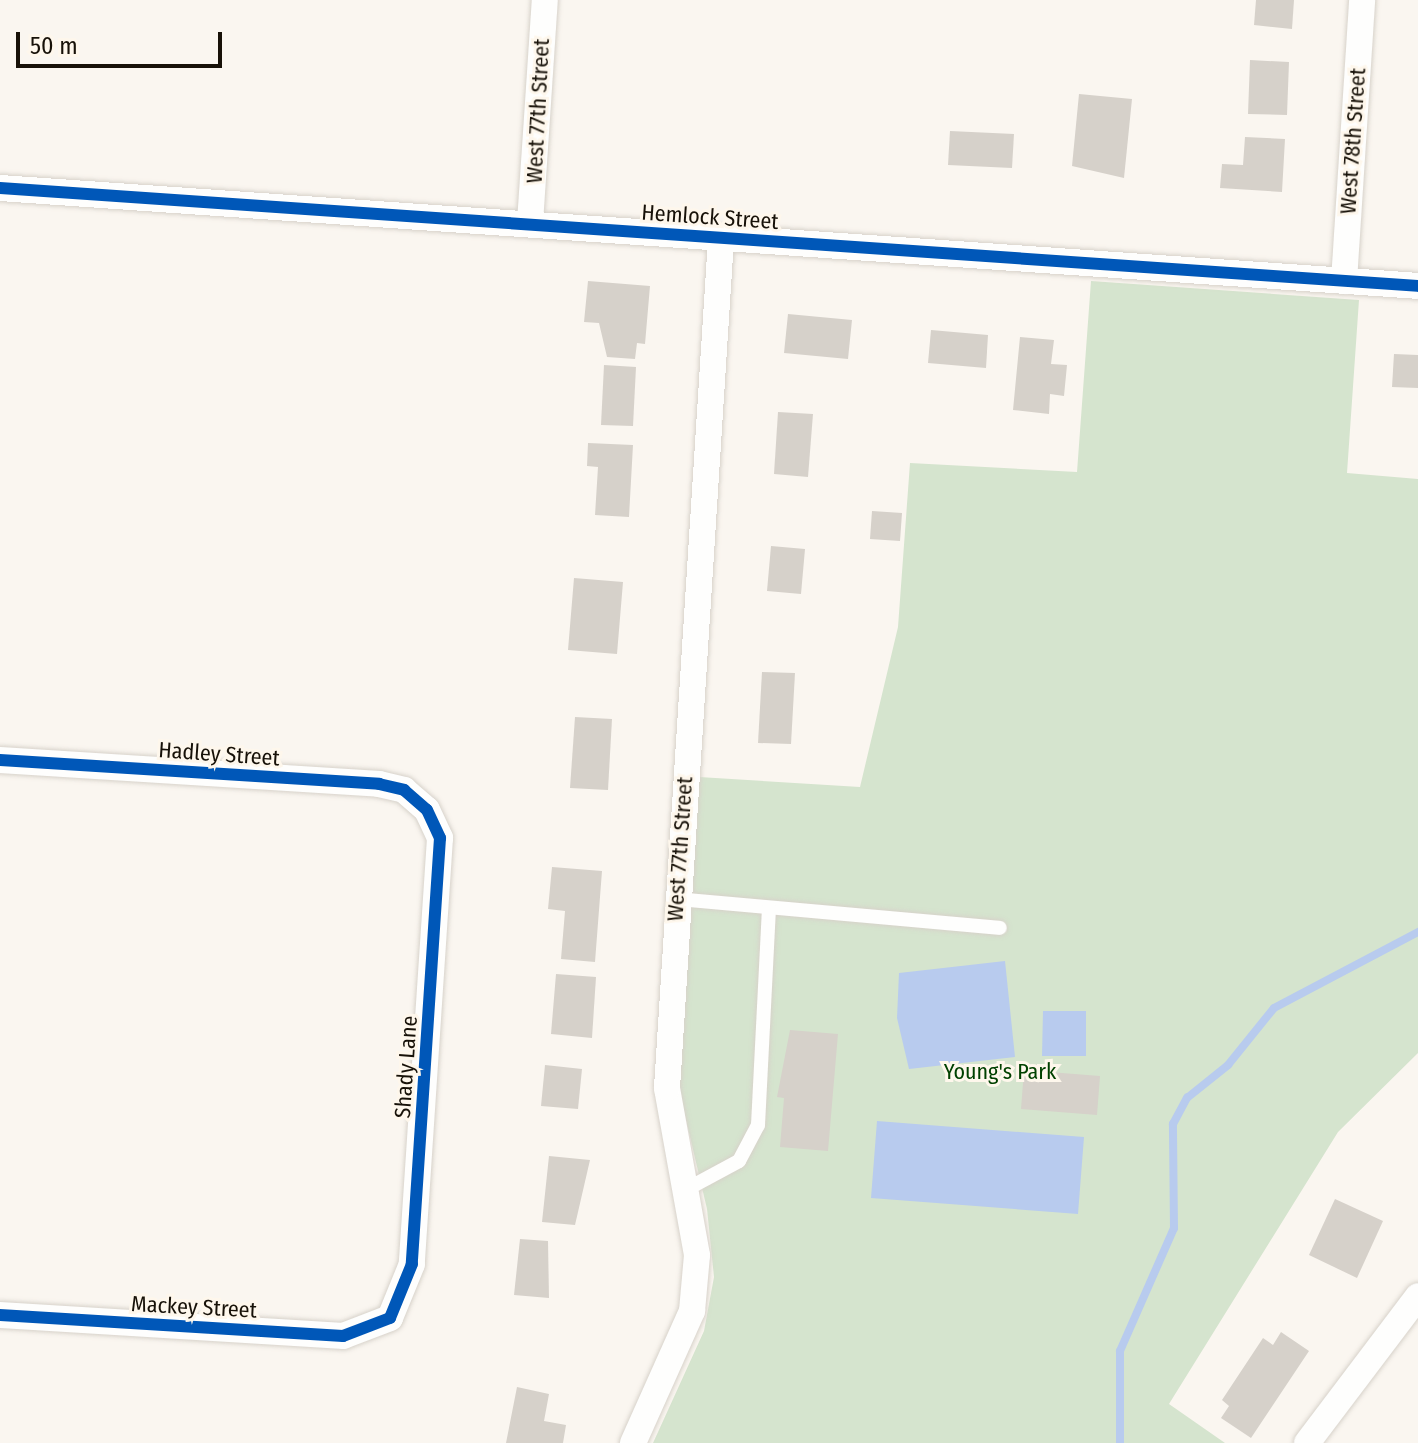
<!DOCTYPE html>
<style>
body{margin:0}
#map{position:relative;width:1418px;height:1443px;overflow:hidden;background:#faf6f0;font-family:"Fira Sans Condensed",sans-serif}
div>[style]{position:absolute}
.green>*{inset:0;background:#d5e4ce}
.water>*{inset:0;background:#b8cbee}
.stream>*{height:8px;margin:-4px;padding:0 4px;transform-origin:4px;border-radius:4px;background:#b8cbee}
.building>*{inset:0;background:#d6d1ca}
.roads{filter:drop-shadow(0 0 2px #d7d2ca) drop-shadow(0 0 2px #d7d2ca)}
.service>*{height:14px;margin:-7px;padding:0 7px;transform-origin:7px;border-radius:7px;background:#fefefd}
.minor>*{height:26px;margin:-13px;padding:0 13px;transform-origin:13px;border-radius:13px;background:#fefefd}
.cycleway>*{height:12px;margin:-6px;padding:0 6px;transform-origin:6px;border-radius:6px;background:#0057b8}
span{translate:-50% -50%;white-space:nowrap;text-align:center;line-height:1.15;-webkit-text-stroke:6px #fef7ec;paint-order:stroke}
.street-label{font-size:22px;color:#171108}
.park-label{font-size:22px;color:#004100}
.scale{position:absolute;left:16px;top:32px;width:206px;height:36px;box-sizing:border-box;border:4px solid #171108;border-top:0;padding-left:10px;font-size:24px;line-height:28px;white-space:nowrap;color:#171108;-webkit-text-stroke:6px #fef7ec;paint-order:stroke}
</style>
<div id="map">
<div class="green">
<div style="clip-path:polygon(1091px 281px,1359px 300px,1347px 473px,1418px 479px,1418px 1053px,1338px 1132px,1169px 1404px,1225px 1443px,653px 1443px,704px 1331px,714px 1277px,707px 1209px,679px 1090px,699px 777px,860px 787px,898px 627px,910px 463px,1077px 472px)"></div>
</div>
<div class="water">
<div style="clip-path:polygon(1005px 961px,1015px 1057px,909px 1069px,897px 1018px,899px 973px)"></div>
<div style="clip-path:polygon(1043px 1011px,1086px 1011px,1086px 1056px,1042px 1056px)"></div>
<div style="clip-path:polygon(877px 1121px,1084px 1137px,1078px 1214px,871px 1198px)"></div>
</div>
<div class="stream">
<div style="left:1120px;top:1443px;width:92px;rotate:-90deg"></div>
<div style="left:1120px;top:1351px;width:134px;rotate:-66.3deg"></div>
<div style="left:1174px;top:1228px;width:104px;rotate:-90.6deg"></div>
<div style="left:1173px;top:1124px;width:30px;rotate:-62deg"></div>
<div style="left:1187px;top:1098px;width:53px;rotate:-38.8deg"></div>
<div style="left:1228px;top:1065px;width:73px;rotate:-51.1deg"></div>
<div style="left:1274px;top:1008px;width:163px;rotate:-27.8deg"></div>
</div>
<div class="building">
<div style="clip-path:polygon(1256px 0,1294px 0,1292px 29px,1254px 25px)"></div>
<div style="clip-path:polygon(1250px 60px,1289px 62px,1287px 115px,1248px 114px)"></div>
<div style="clip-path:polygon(1079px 94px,1132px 99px,1124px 178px,1072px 166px)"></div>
<div style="clip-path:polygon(950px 131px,1014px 134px,1012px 168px,948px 165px)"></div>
<div style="clip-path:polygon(1245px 137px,1285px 139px,1282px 192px,1220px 188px,1222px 164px,1243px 165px)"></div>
<div style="clip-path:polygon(588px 281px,650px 286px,645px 344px,637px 343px,635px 359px,607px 357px,599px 323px,584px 322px)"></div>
<div style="clip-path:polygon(788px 314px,852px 320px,848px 359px,784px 353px)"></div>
<div style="clip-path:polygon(931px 330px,988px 335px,986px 368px,928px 363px)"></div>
<div style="clip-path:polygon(1020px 337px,1054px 340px,1051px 364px,1067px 365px,1064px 396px,1050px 394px,1049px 414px,1013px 410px)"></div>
<div style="clip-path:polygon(1394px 354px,1418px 355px,1418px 388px,1392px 387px)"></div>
<div style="clip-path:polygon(604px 365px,636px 367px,633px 426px,601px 425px)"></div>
<div style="clip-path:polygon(778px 412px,813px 414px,808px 477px,774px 474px)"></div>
<div style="clip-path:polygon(588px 443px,633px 445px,629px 517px,595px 515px,598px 467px,587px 466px)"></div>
<div style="clip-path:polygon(872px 511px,902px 513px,900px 541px,870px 539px)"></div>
<div style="clip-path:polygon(771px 546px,805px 549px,801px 594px,767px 591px)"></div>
<div style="clip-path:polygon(574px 578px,623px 582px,617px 654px,568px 650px)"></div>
<div style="clip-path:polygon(762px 672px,795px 673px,791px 744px,758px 743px)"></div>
<div style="clip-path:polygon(575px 717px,612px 719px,608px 790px,570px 788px)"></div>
<div style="clip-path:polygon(552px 867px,602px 871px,595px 962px,561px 959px,565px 911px,548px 909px)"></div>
<div style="clip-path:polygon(556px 974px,596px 977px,592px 1038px,551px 1034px)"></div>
<div style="clip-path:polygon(790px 1030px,838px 1034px,828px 1151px,780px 1147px,784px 1098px,777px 1097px)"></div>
<div style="clip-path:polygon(545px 1065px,582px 1069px,578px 1109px,541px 1106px)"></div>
<div style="clip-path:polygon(1024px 1070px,1100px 1076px,1097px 1115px,1021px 1109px)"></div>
<div style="clip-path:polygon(549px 1156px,590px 1160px,575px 1225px,542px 1222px)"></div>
<div style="clip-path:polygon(1335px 1199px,1383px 1221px,1357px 1278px,1309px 1255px)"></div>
<div style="clip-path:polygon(520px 1239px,548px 1241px,549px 1298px,514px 1295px)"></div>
<div style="clip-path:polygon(1281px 1332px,1309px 1351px,1251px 1438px,1221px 1418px,1229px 1406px,1222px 1400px,1263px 1338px,1273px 1345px)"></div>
<div style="clip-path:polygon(517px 1387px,549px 1394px,544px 1421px,566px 1425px,563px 1443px,506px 1443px)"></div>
</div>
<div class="roads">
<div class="service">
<div style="left:677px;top:899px;width:324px;rotate:5.1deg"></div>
<div style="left:687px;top:1189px;width:59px;rotate:-28.3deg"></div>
<div style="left:739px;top:1161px;width:41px;rotate:-62.2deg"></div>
<div style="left:758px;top:1125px;width:217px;rotate:-87.1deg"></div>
</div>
<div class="minor">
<div style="left:0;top:188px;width:1421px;rotate:3.95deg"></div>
<div style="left:530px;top:223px;width:224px;rotate:-86.2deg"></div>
<div style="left:1344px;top:281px;width:282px;rotate:-86.3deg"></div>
<div style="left:0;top:760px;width:380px;rotate:3.6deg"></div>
<div style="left:379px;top:784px;width:26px;rotate:13deg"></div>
<div style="left:404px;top:790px;width:30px;rotate:41deg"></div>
<div style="left:427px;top:810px;width:31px;rotate:65deg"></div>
<div style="left:440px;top:838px;width:427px;rotate:93.8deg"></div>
<div style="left:412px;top:1264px;width:58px;rotate:112.2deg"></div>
<div style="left:390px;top:1318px;width:50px;rotate:159deg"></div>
<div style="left:343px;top:1336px;width:344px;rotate:-176.5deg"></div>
<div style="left:633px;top:1443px;width:145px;rotate:-65.9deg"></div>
<div style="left:692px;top:1311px;width:56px;rotate:-84.9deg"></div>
<div style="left:697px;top:1255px;width:170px;rotate:-100.2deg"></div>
<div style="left:667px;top:1088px;width:851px;rotate:-86.36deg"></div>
<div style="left:1307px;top:1443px;width:184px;rotate:-52.9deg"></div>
</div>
</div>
<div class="cycleway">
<div style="left:0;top:188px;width:1421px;rotate:3.95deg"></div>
<div style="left:0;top:760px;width:380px;rotate:3.6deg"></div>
<div style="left:379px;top:784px;width:26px;rotate:13deg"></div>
<div style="left:404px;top:790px;width:30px;rotate:41deg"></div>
<div style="left:427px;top:810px;width:31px;rotate:65deg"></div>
<div style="left:440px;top:838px;width:427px;rotate:93.8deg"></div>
<div style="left:412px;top:1264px;width:58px;rotate:112.2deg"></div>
<div style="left:390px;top:1318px;width:50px;rotate:159deg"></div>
<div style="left:343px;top:1336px;width:344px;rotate:-176.5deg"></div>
</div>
<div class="street-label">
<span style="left:538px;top:111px;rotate:-87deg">West 77th Street</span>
<span style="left:1353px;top:141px;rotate:-86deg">West 78th Street</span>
<span style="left:710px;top:217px;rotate:4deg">Hemlock Street</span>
<span style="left:219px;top:754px;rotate:4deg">Hadley Street</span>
<span style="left:680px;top:849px;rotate:-86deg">West 77th Street</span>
<span style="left:406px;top:1067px;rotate:-86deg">Shady Lane</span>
<span style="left:194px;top:1307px;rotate:3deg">Mackey Street</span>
</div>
<div class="park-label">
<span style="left:1000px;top:1072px">Young's Park</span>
</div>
<div class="scale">50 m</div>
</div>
